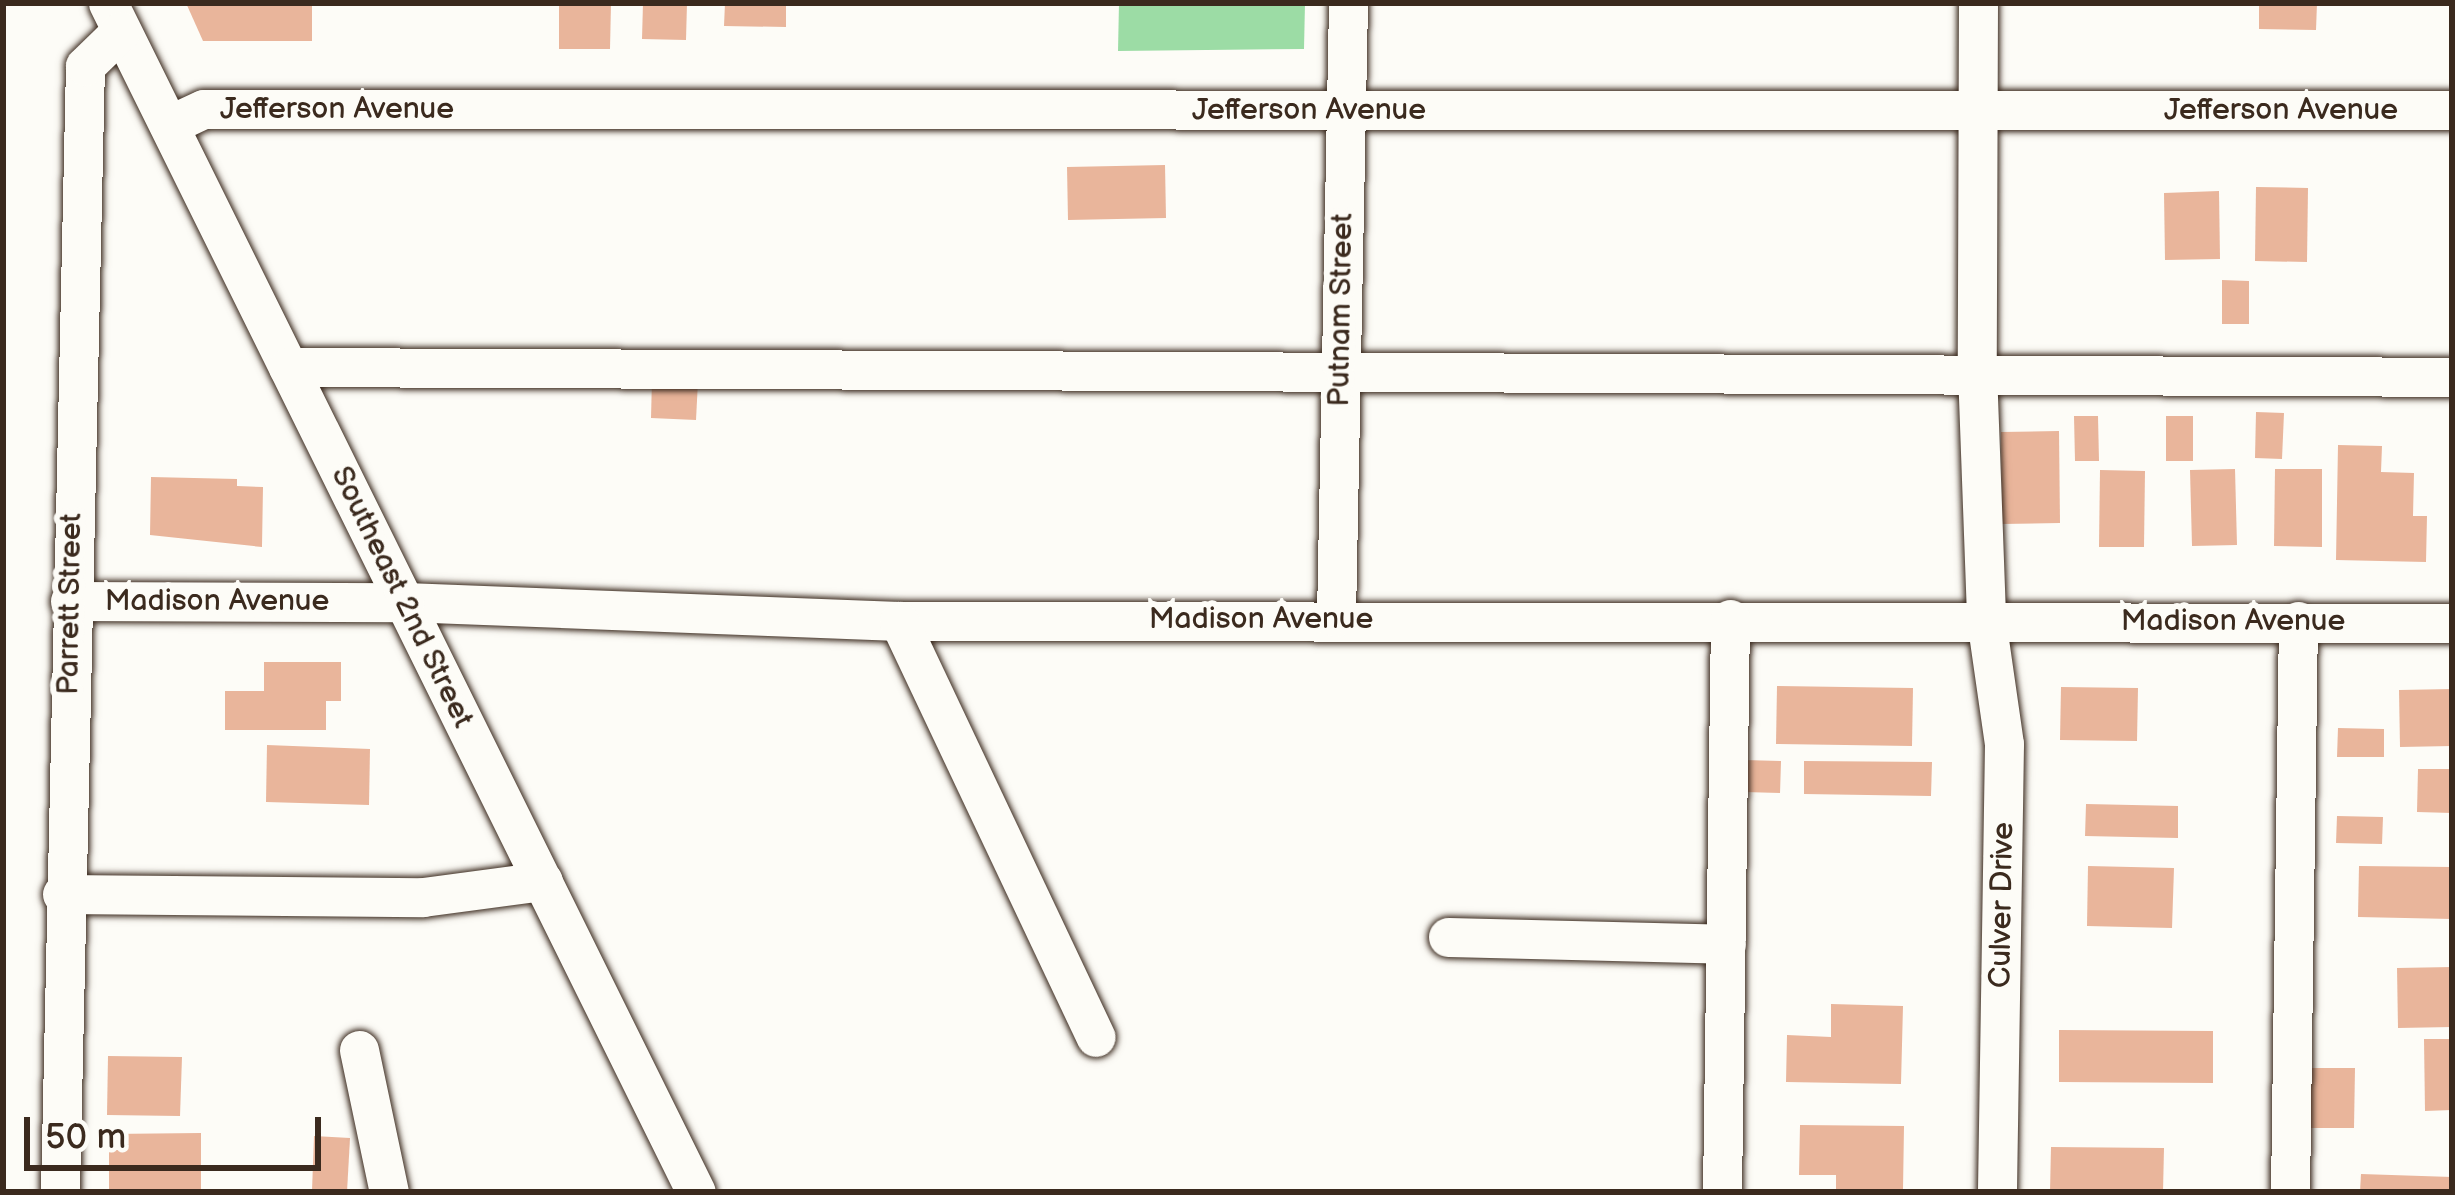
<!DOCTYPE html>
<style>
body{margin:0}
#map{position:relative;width:2455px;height:1195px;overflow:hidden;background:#fdfcf7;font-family:"Balsamiq Sans",sans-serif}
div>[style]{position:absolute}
.green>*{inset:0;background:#9cdca5}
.building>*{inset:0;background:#e9b59b}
.roads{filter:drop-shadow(0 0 3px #3b2a1e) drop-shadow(0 0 3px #3b2a1e)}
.minor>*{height:39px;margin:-19.5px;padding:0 19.5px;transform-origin:19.5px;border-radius:19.5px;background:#fdfcf7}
span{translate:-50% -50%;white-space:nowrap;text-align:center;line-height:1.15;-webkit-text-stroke:12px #fdfcf7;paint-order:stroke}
.street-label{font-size:30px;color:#3b2a1e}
.frame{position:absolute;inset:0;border:6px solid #3b2a1e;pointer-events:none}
.scale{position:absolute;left:24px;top:1117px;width:297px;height:54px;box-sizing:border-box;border:6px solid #3b2a1e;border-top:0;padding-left:15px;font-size:36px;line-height:42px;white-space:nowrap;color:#3b2a1e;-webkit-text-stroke:9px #fdfcf7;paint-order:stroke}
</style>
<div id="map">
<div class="green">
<div style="clip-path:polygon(1119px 3px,1305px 3px,1304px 49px,1118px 51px)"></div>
</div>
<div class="building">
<div style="clip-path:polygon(186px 3px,312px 3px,312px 41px,203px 41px)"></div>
<div style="clip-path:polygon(559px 3px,611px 3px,610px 49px,559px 49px)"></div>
<div style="clip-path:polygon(643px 3px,687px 3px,686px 40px,642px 39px)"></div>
<div style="clip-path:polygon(725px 3px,786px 3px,786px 27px,724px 26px)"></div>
<div style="clip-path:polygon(2259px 3px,2317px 3px,2316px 30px,2259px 29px)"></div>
<div style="clip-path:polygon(1165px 165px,1166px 218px,1068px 220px,1067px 167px)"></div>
<div style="clip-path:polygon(2256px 187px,2308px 188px,2307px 262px,2255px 261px)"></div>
<div style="clip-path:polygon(2219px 191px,2220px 259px,2165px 260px,2164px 193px)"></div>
<div style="clip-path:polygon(2222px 280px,2249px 281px,2249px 324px,2222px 324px)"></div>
<div style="clip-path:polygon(652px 379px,698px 381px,696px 420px,651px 418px)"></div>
<div style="clip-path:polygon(2256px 412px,2284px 413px,2282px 459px,2255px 458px)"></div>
<div style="clip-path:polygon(2074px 416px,2098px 416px,2099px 461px,2075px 461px)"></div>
<div style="clip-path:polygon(2166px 416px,2193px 416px,2193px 461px,2166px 461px)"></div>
<div style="clip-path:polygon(2059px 431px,2060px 523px,2002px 524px,2001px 432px)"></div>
<div style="clip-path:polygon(2338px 445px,2382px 446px,2381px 472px,2414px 473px,2413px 516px,2427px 516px,2426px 562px,2336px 560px)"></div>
<div style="clip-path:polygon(2235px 469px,2237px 545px,2192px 546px,2190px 470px)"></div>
<div style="clip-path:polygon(2275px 469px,2322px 469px,2322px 547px,2274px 546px)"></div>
<div style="clip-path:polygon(2100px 470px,2145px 471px,2144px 547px,2099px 547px)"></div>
<div style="clip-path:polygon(151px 477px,237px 479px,237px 486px,263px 487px,262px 547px,150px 535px)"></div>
<div style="clip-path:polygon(264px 662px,341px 662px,341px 701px,326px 701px,326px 730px,225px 730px,225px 691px,264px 691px)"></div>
<div style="clip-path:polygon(1777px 686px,1913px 688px,1912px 746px,1776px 744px)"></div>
<div style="clip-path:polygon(2061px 687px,2138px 688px,2137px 741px,2060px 740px)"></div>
<div style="clip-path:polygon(2452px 689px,2452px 746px,2400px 747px,2399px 690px)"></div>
<div style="clip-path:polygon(2338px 728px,2384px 729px,2384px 757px,2337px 757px)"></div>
<div style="clip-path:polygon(267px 745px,370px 749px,369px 805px,266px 802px)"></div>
<div style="clip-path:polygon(1744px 760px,1781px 761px,1780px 793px,1744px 792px)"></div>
<div style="clip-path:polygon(1804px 761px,1932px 762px,1931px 796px,1804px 794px)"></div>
<div style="clip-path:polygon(2418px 769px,2452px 769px,2452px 813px,2417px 812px)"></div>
<div style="clip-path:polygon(2086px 804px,2178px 806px,2178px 838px,2085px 836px)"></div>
<div style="clip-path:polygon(2337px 816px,2383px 817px,2382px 844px,2336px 843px)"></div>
<div style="clip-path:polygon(2088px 866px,2174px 868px,2172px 928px,2087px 926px)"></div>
<div style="clip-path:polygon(2359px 866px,2452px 867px,2452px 919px,2358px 917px)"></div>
<div style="clip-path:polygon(2452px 967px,2452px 1027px,2398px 1028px,2397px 968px)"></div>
<div style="clip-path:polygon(1831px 1004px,1903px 1006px,1901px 1084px,1786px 1082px,1787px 1035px,1831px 1037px)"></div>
<div style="clip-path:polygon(2059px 1030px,2213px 1031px,2213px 1083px,2059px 1082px)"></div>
<div style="clip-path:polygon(2424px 1039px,2452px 1039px,2452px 1110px,2425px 1111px)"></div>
<div style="clip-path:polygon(108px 1056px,182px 1057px,180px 1116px,107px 1115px)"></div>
<div style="clip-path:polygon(2307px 1068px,2355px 1068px,2354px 1128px,2307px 1128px)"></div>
<div style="clip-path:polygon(1800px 1125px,1904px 1126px,1903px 1190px,1836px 1189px,1836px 1175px,1799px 1175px)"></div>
<div style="clip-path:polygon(201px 1133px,201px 1192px,109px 1192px,109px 1134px)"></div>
<div style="clip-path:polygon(314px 1136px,350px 1138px,347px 1192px,312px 1191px)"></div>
<div style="clip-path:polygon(2051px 1147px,2164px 1148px,2163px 1192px,2050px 1192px)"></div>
<div style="clip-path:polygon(2361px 1174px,2452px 1177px,2452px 1192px,2360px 1192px)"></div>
</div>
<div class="roads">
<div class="minor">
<div style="left:108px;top:3px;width:1326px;rotate:63.69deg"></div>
<div style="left:1978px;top:3px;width:367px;rotate:90.2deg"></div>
<div style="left:1977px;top:370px;width:249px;rotate:87.9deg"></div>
<div style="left:1986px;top:619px;width:126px;rotate:81.8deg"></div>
<div style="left:2004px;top:744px;width:448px;rotate:90.9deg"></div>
<div style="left:169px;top:125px;width:38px;rotate:-25deg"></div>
<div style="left:204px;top:109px;width:2248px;rotate:0.03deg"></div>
<div style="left:288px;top:367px;width:2164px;rotate:0.26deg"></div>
<div style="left:70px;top:601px;width:335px;rotate:0.2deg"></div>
<div style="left:405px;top:602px;width:494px;rotate:2.2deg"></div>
<div style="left:899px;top:621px;width:1553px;rotate:0.07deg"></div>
<div style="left:1336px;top:617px;width:614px;rotate:-88.88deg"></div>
<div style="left:899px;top:621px;width:460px;rotate:64.7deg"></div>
<div style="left:62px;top:894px;width:361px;rotate:0.5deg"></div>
<div style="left:423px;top:897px;width:121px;rotate:-7.6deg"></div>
<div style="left:1448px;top:937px;width:278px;rotate:1.4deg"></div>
<div style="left:359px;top:1050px;width:145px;rotate:78.1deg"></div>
<div style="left:60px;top:1192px;width:1126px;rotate:-88.73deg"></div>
<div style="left:85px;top:66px;width:50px;rotate:-44.2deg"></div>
<div style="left:1722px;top:1192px;width:573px;rotate:-89.2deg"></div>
<div style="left:2290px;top:1192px;width:571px;rotate:-89.2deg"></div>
</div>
</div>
<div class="street-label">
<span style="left:337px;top:109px">Jefferson Avenue</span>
<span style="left:1309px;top:110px">Jefferson Avenue</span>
<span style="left:2281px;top:110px">Jefferson Avenue</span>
<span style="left:1341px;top:310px;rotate:-89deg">Putnam Street</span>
<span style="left:402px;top:597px;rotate:64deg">Southeast 2nd Street</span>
<span style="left:217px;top:601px">Madison Avenue</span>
<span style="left:70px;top:604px;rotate:-89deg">Parrett Street</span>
<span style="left:1261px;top:619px">Madison Avenue</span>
<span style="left:2233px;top:621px">Madison Avenue</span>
<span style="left:2002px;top:905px;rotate:-89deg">Culver Drive</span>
</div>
<div class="frame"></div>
<div class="scale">50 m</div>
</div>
